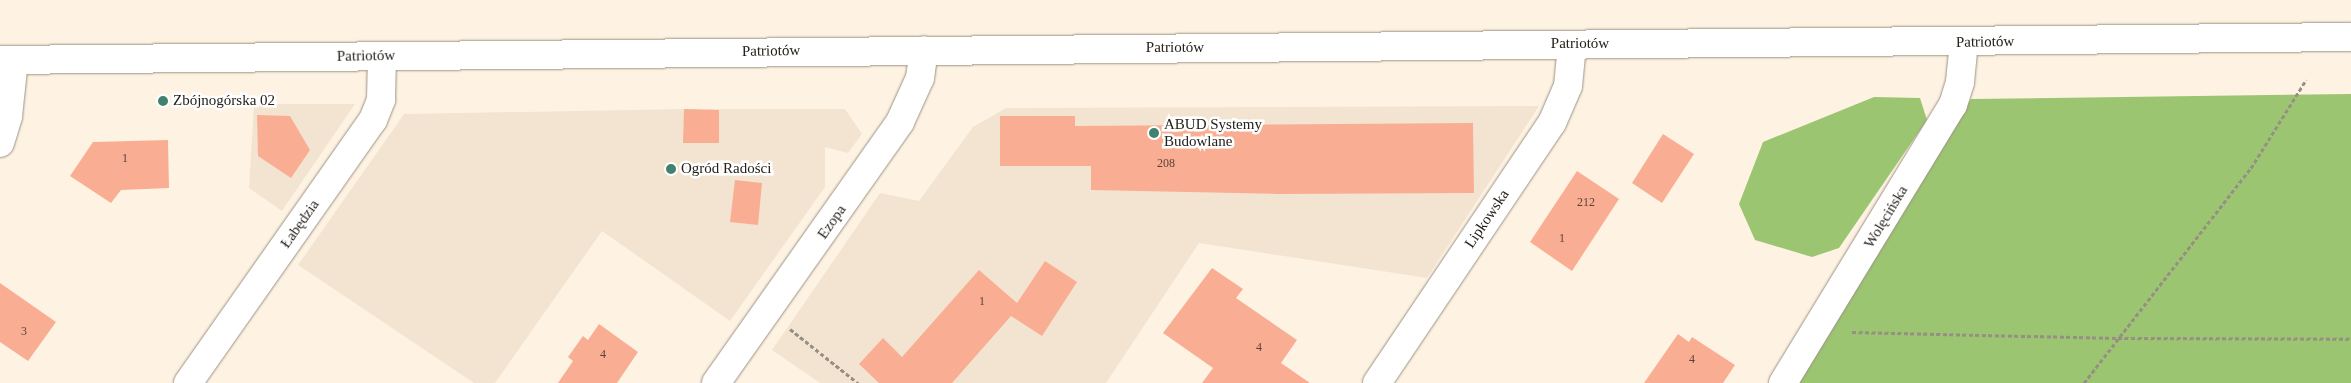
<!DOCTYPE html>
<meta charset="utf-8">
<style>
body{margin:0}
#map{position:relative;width:2351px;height:383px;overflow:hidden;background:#fef3e3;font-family:Georgia,serif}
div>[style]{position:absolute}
.commercial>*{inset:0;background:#f3e4d1}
.forest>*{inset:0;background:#9cc572}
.building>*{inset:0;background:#f9ae93}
.path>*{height:3px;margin-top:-1.5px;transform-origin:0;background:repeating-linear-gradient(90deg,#968f83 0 4px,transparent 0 6.5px)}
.roads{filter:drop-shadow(0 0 1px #9c9283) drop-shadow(0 0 1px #9c9283)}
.street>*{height:28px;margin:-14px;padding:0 14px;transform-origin:14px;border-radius:14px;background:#fff}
.secondary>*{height:28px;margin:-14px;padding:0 14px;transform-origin:14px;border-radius:14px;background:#fff}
.dots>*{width:14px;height:14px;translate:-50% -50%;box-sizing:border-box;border:2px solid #fff;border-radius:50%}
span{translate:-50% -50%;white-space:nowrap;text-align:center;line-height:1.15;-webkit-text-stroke:5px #fff;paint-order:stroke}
.number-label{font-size:12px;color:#5a4439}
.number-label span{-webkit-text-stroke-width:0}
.street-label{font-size:15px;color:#25211b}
.poi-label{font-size:15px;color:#25211b}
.left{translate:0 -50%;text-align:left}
</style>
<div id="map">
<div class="commercial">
<div style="clip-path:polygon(254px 104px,355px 104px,282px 211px,249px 188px)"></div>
<div style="clip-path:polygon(1539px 106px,1427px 278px,1199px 243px,1106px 383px,820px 383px,772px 350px,880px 193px,919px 201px,973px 127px,1006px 108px)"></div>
<div style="clip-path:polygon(684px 109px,845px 109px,862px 134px,848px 153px,825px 147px,825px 187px,730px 321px,602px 231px,495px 383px,474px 383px,298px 265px,404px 114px)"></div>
</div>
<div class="forest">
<div style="clip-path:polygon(2351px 94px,2351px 383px,1794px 383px,1971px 99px)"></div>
<div style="clip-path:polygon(1874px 97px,1920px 98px,1927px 120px,1839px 248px,1812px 257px,1755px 240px,1739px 204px,1763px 142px)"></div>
</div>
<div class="building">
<div style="clip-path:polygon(684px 109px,719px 110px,719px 143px,683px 143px)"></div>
<div style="clip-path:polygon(257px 115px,290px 116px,310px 150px,291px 178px,258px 156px)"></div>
<div style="clip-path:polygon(1000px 116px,1075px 116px,1075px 126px,1473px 123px,1474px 193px,1279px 194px,1091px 190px,1091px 166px,1000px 166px)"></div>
<div style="clip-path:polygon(1663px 134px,1694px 154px,1662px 203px,1632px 183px)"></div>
<div style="clip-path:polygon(168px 140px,169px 188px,121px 190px,111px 203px,70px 176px,93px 142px)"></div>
<div style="clip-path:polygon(1577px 171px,1619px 199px,1572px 271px,1530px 242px)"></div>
<div style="clip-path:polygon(735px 180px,762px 183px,758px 225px,730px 222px)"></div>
<div style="clip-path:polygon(1045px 261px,1077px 282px,1042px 336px,1011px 316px,952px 383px,879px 383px,859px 364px,883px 338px,902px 357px,979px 270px,1017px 303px)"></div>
<div style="clip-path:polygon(1212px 268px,1243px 289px,1236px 298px,1297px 340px,1281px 363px,1310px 383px,1202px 383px,1213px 368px,1163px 333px)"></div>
<div style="clip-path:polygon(0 283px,56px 322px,28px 361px,0 342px)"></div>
<div style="clip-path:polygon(599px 324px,638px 352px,617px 383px,558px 383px,573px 361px,568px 357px,583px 336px,588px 340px)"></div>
<div style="clip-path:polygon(1678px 334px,1689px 342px,1692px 337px,1735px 365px,1723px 383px,1644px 383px)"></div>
</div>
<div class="path">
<div style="left:790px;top:329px;width:87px;rotate:38.5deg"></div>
<div style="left:1852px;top:332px;width:266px;rotate:1.3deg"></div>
<div style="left:2118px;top:338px;width:233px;rotate:0.2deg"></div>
<div style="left:2084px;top:383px;width:272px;rotate:-52.2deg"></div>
<div style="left:2251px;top:168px;width:104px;rotate:-58deg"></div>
</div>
<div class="roads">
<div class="street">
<div style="left:0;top:143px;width:28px;rotate:-73deg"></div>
<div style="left:8px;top:116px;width:56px;rotate:-83.9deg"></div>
<div style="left:188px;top:383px;width:322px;rotate:-54.9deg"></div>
<div style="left:373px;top:120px;width:22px;rotate:-68deg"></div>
<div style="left:381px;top:100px;width:44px;rotate:-88.7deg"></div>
<div style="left:716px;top:383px;width:319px;rotate:-54.8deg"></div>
<div style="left:900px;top:122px;width:48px;rotate:-65.6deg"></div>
<div style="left:920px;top:78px;width:28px;rotate:-82deg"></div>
<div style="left:1377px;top:383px;width:313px;rotate:-56.1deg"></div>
<div style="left:1552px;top:123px;width:40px;rotate:-66.6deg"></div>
<div style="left:1568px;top:86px;width:41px;rotate:-84.4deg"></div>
<div style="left:1783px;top:383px;width:326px;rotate:-58.6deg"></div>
<div style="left:1953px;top:105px;width:24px;rotate:-73deg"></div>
<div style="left:1960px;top:82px;width:40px;rotate:-84.3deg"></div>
</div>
<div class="secondary">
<div style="left:0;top:60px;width:2351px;rotate:-0.56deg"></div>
</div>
</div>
<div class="dots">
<div style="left:163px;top:101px;background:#41816f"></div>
<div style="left:1154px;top:133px;background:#41816f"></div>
<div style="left:671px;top:169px;background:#41816f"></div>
</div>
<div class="number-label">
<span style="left:125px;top:159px">1</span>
<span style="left:1166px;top:164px">208</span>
<span style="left:1586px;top:203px">212</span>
<span style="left:1562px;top:239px">1</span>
<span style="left:982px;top:302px">1</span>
<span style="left:24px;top:332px">3</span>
<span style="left:1259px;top:348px">4</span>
<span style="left:603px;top:355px">4</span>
<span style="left:1692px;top:360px">4</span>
</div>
<div class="street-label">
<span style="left:1985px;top:42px;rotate:-1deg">Patriotów</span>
<span style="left:1580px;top:44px">Patriotów</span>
<span style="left:1175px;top:48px">Patriotów</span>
<span style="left:771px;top:51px;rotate:-1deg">Patriotów</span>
<span style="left:366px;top:56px;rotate:-1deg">Patriotów</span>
<span style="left:1886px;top:217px;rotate:-59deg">Wolęcińska</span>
<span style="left:1487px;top:219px;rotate:-56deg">Lipkowska</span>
<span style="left:832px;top:222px;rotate:-55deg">Ezopa</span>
<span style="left:300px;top:224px;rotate:-55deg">Łabędzia</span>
</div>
<div class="poi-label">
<span class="left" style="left:173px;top:101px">Zbójnogórska 02</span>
<span class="left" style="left:1164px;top:133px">ABUD Systemy<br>Budowlane</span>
<span class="left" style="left:681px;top:169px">Ogród Radości</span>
</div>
</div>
